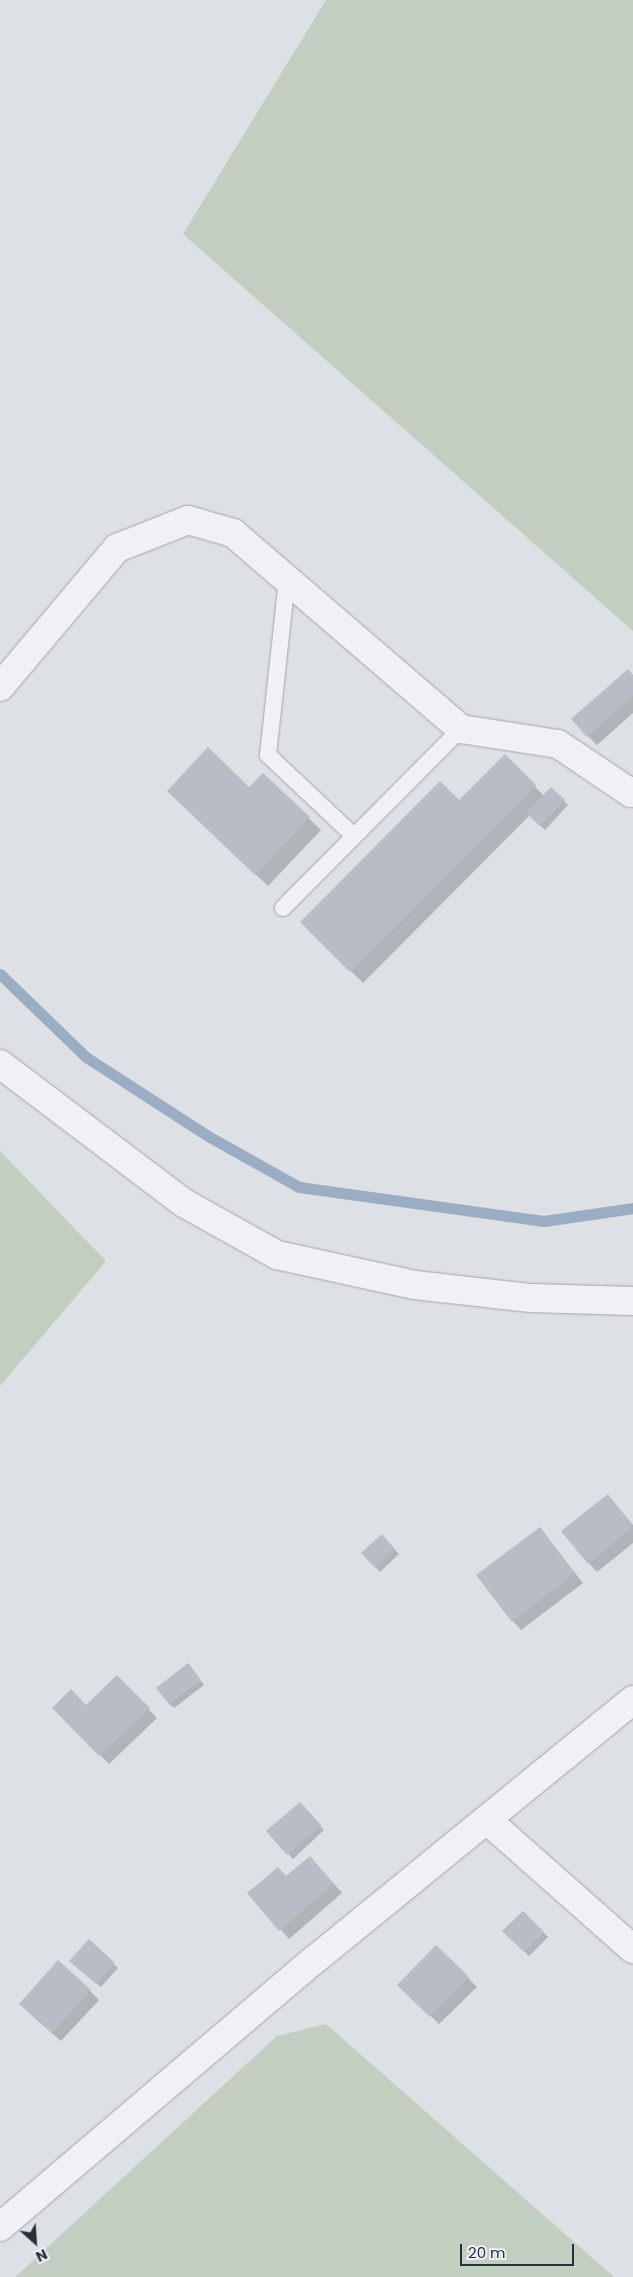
<!DOCTYPE html>
<style>
body{margin:0}
#map{position:relative;width:633px;height:2277px;overflow:hidden;background:#dde0e5;font-family:Poppins,sans-serif}
div>[style]{position:absolute}
.green>*{inset:0;background:#c2cebf}
.shadow>*{inset:0;background:#0003}
.stream>*{height:11px;margin:-5.5px;padding:0 5.5px;transform-origin:5.5px;border-radius:5.5px;background:#9badc2}
.building>*{inset:0;background:#b8bcc5}
.roads{filter:drop-shadow(0 0 1px #a3a7ae) drop-shadow(0 0 1px #a3a7ae)}
.service>*{height:16px;margin:-8px;padding:0 8px;transform-origin:8px;border-radius:8px;background:#eff1f4}
.minor>*{height:28px;margin:-14px;padding:0 14px;transform-origin:14px;border-radius:14px;background:#eff1f4}
span{translate:-50% -50%;white-space:nowrap;text-align:center;line-height:1.15;-webkit-text-stroke:4.5px #eceff3;paint-order:stroke}
.north{position:absolute;left:10px;top:2217px;width:50px;height:50px;-webkit-text-stroke:4px #eceff3;paint-order:stroke;rotate:154deg;font-size:14px;font-weight:700;line-height:20px;text-align:center;color:#282e3a}
.north::after{content:'';display:block;margin:auto;width:18px;height:22px;background:#282e3a;clip-path:polygon(50% 0,100% 100%,50% 72%,0 100%)}
.scale{position:absolute;left:460px;top:2244px;width:114px;height:22px;box-sizing:border-box;border:2px solid #282e3a;border-top:0;padding-left:6px;font-size:15px;line-height:18px;white-space:nowrap;color:#282e3a;-webkit-text-stroke:4px #eceff3;paint-order:stroke}
</style>
<div id="map">
<div class="green">
<div style="clip-path:polygon(326px 0,633px 0,633px 631px,183px 234px)"></div>
<div style="clip-path:polygon(0 1151px,106px 1261px,0 1386px)"></div>
<div style="clip-path:polygon(326px 2024px,614px 2277px,15px 2277px,277px 2036px)"></div>
</div>
<div class="shadow">
<div style="clip-path:polygon(633px 676px,633px 713px,597px 745px,588px 736px)"></div>
<div style="clip-path:polygon(505px 756px,544px 796px,551px 789px,568px 805px,545px 830px,530px 815px,363px 983px,302px 922px,459px 802px)"></div>
<div style="clip-path:polygon(263px 774px,321px 830px,268px 886px,180px 803px,249px 788px)"></div>
<div style="clip-path:polygon(608px 1495px,633px 1525px,633px 1543px,597px 1572px,589px 1563px)"></div>
<div style="clip-path:polygon(540px 1529px,583px 1583px,521px 1630px,513px 1621px)"></div>
<div style="clip-path:polygon(382px 1536px,399px 1554px,380px 1572px,363px 1553px)"></div>
<div style="clip-path:polygon(192px 1669px,204px 1685px,174px 1708px,169px 1704px)"></div>
<div style="clip-path:polygon(117px 1677px,157px 1718px,109px 1764px,54px 1708px,87px 1707px)"></div>
<div style="clip-path:polygon(299px 1804px,324px 1830px,293px 1859px,268px 1832px)"></div>
<div style="clip-path:polygon(318px 1866px,342px 1893px,289px 1939px,249px 1893px)"></div>
<div style="clip-path:polygon(523px 1913px,548px 1937px,529px 1956px,504px 1931px)"></div>
<div style="clip-path:polygon(89px 1941px,118px 1968px,101px 1987px,75px 1965px)"></div>
<div style="clip-path:polygon(436px 1946px,477px 1987px,439px 2024px,399px 1985px)"></div>
<div style="clip-path:polygon(90px 1991px,99px 2000px,61px 2041px,29px 2013px)"></div>
</div>
<div class="stream">
<div style="left:0;top:974px;width:120px;rotate:44deg"></div>
<div style="left:86px;top:1057px;width:145px;rotate:32.9deg"></div>
<div style="left:208px;top:1136px;width:104px;rotate:29.3deg"></div>
<div style="left:299px;top:1187px;width:247px;rotate:7.9deg"></div>
<div style="left:544px;top:1221px;width:90px;rotate:-8.3deg"></div>
</div>
<div class="building">
<div style="clip-path:polygon(628px 669px,633px 675px,633px 696px,587px 737px,571px 719px)"></div>
<div style="clip-path:polygon(208px 747px,249px 787px,263px 773px,310px 817px,255px 875px,167px 791px)"></div>
<div style="clip-path:polygon(505px 754px,536px 785px,350px 972px,300px 922px,440px 781px,459px 800px)"></div>
<div style="clip-path:polygon(551px 787px,565px 800px,540px 826px,526px 813px)"></div>
<div style="clip-path:polygon(608px 1494px,633px 1527px,588px 1564px,561px 1531px)"></div>
<div style="clip-path:polygon(540px 1527px,575px 1573px,512px 1622px,476px 1575px)"></div>
<div style="clip-path:polygon(382px 1534px,395px 1549px,375px 1568px,361px 1553px)"></div>
<div style="clip-path:polygon(188px 1663px,201px 1680px,169px 1704px,156px 1688px)"></div>
<div style="clip-path:polygon(117px 1675px,150px 1708px,99px 1756px,52px 1708px,71px 1689px,86px 1705px)"></div>
<div style="clip-path:polygon(300px 1802px,321px 1825px,287px 1855px,266px 1831px)"></div>
<div style="clip-path:polygon(310px 1856px,334px 1884px,279px 1931px,247px 1893px,278px 1867px,286px 1876px)"></div>
<div style="clip-path:polygon(523px 1911px,544px 1932px,524px 1952px,502px 1931px)"></div>
<div style="clip-path:polygon(89px 1939px,115px 1963px,96px 1984px,69px 1961px)"></div>
<div style="clip-path:polygon(436px 1945px,469px 1977px,430px 2017px,397px 1985px)"></div>
<div style="clip-path:polygon(58px 1960px,91px 1990px,52px 2033px,19px 2004px)"></div>
</div>
<div class="roads">
<div class="service">
<div style="left:287px;top:580px;width:176px;rotate:96.2deg"></div>
<div style="left:268px;top:755px;width:117px;rotate:43.3deg"></div>
<div style="left:283px;top:908px;width:252px;rotate:-45.2deg"></div>
</div>
<div class="minor">
<div style="left:0;top:687px;width:182px;rotate:-49.9deg"></div>
<div style="left:117px;top:548px;width:76px;rotate:-21.5deg"></div>
<div style="left:188px;top:520px;width:47px;rotate:16.1deg"></div>
<div style="left:233px;top:533px;width:301px;rotate:40.7deg"></div>
<div style="left:461px;top:729px;width:98px;rotate:8.8deg"></div>
<div style="left:558px;top:744px;width:88px;rotate:33.9deg"></div>
<div style="left:631px;top:793px;width:3px;rotate:-45deg"></div>
<div style="left:0;top:1064px;width:231px;rotate:37.1deg"></div>
<div style="left:184px;top:1203px;width:107px;rotate:29.2deg"></div>
<div style="left:277px;top:1255px;width:141px;rotate:12.3deg"></div>
<div style="left:415px;top:1285px;width:117px;rotate:6.4deg"></div>
<div style="left:531px;top:1298px;width:102px;rotate:1.7deg"></div>
<div style="left:487px;top:1820px;width:195px;rotate:41.5deg"></div>
<div style="left:0;top:2227px;width:411px;rotate:-40.4deg"></div>
<div style="left:313px;top:1961px;width:413px;rotate:-39.2deg"></div>
</div>
</div>
<div class="north">N</div>
<div class="scale">20 m</div>
</div>
